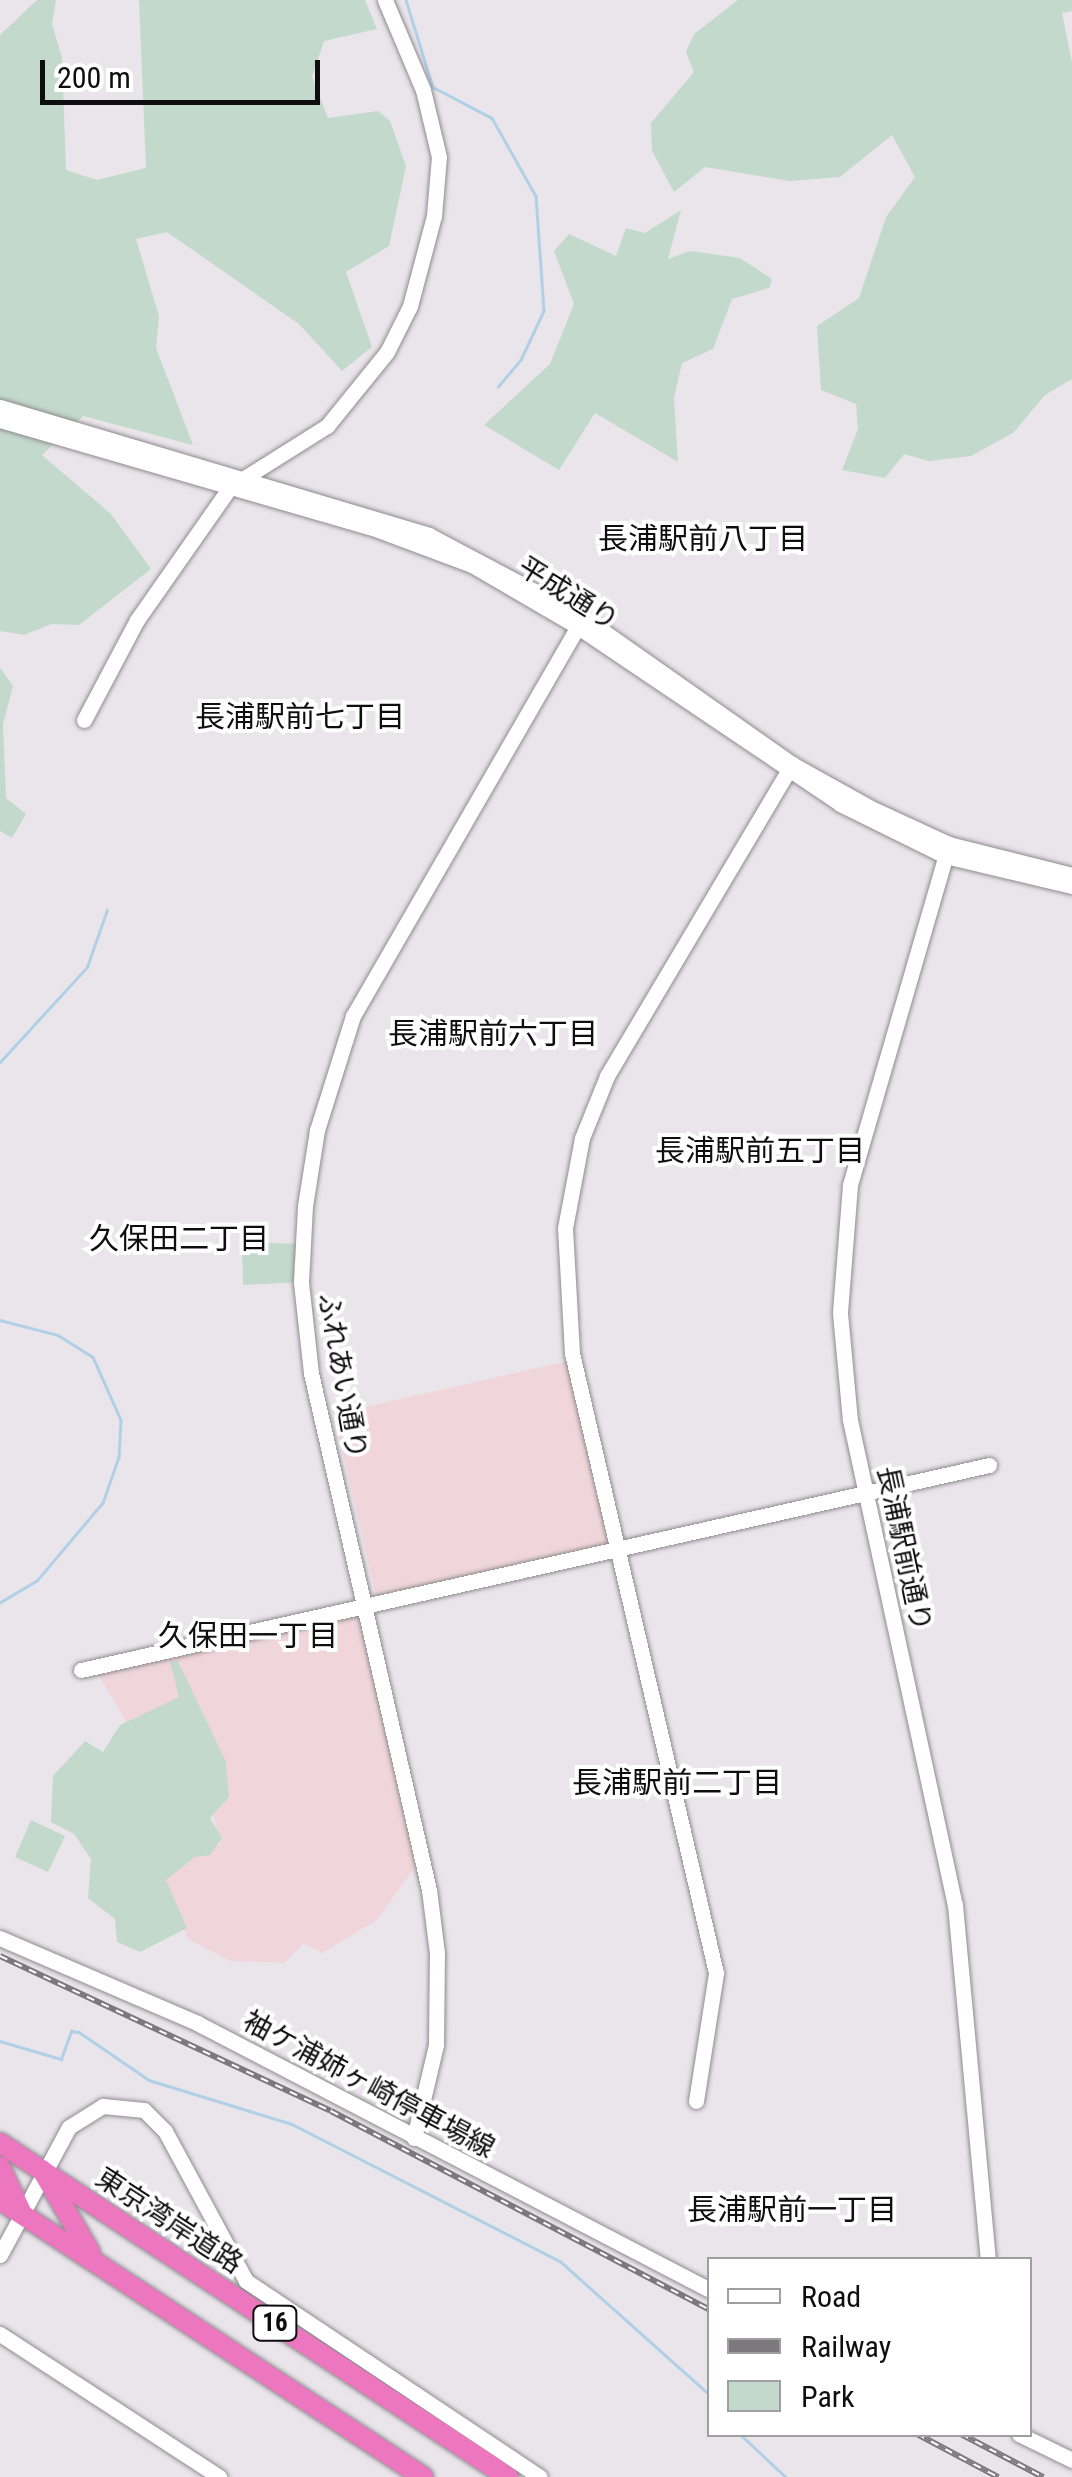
<!DOCTYPE html>
<meta charset="utf-8">
<style>
body{margin:0}
#map{position:relative;width:1072px;height:2477px;overflow:hidden;background:#eae5eb;font-family:"Roboto Condensed","Noto Sans JP",sans-serif}
div>[style]{position:absolute}
.education>*{inset:0;background:#f0d6da}
.green>*{inset:0;background:#c3d9cb}
.stream>*{height:2.5px;margin:-1.25px;padding:0 1.25px;transform-origin:1.25px;border-radius:1.25px;background:#b1d0e6}
.roads{filter:drop-shadow(0 0 2px #8f8b90) drop-shadow(0 0 2px #8f8b90)}
.secondary>*{height:15px;margin:-7.5px;padding:0 7.5px;transform-origin:7.5px;border-radius:7.5px;background:#fff}
.highway>*{height:20px;margin:-10px;padding:0 10px;transform-origin:10px;border-radius:10px;background:#ec77be}
.rail>*{height:6px;margin-top:-3px;transform-origin:0;background:repeating-linear-gradient(90deg,#fff 0 8px,#7c797c 0 16px);box-sizing:border-box;border-block:2px solid #7c797c}
span{translate:-50% -50%;white-space:nowrap;text-align:center;line-height:1.15;-webkit-text-stroke:8px #fff;paint-order:stroke}
.shield-label span{padding:2px 8px;background:#fff;border:2px solid;border-radius:8px;-webkit-text-stroke-width:0}
.shield-label{font-size:25px;color:#0f0e0f;font-weight:700}
.street-label{font-size:28px;color:#0f0e0f}
.neighbourhood-label{font-size:30px;color:#0f0e0f}
.legend{position:absolute;left:707px;top:2257px;width:325px;height:180px;box-sizing:border-box;background:#fff;border:2px solid #9f9f9f;margin:0;padding:12px 18px;list-style:none;font-size:30px;color:#0f0e0f}
.legend li{display:flex;align-items:center;gap:20px;height:50px}
.legend b{width:50px;border:2px solid #9f9f9f}
.scale{position:absolute;left:40px;top:60px;width:280px;height:45px;box-sizing:border-box;border:5px solid #0f0e0f;border-top:0;padding-left:12px;font-size:30px;line-height:35px;white-space:nowrap;color:#0f0e0f;-webkit-text-stroke:8px #fff;paint-order:stroke}
</style>
<div id="map">
<div class="education">
<div style="clip-path:polygon(568px 1361px,615px 1544px,377px 1600px,334px 1414px)"></div>
<div style="clip-path:polygon(360px 1613px,415px 1867px,377px 1920px,322px 1953px,304px 1943px,284px 1963px,231px 1961px,188px 1939px,160px 1869px,221px 1844px,182px 1697px,126px 1722px,97px 1672px)"></div>
</div>
<div class="green">
<div style="clip-path:polygon(37px 0,56px 0,52px 24px,62px 58px,66px 170px,97px 180px,146px 168px,139px 0,365px 0,377px 29px,324px 41px,312px 77px,328px 118px,378px 111px,390px 121px,406px 166px,389px 246px,346px 272px,372px 347px,342px 371px,299px 324px,167px 232px,136px 239px,159px 316px,156px 348px,193px 445px,83px 416px,42px 455px,111px 514px,151px 569px,79px 625px,52px 624px,24px 635px,0 631px,0 35px)"></div>
<div style="clip-path:polygon(738px 0,1072px 0,1072px 11px,1062px 13px,1072px 63px,1072px 379px,1045px 395px,1013px 433px,971px 456px,929px 461px,904px 454px,885px 478px,842px 470px,858px 429px,856px 404px,821px 390px,817px 326px,859px 298px,886px 217px,915px 177px,892px 135px,840px 177px,790px 181px,705px 167px,674px 192px,652px 151px,651px 123px,694px 72px,686px 52px,694px 34px)"></div>
<div style="clip-path:polygon(681px 210px,668px 259px,690px 251px,740px 258px,772px 279px,769px 288px,732px 299px,713px 349px,682px 363px,674px 398px,678px 462px,595px 413px,559px 470px,484px 425px,550px 364px,574px 304px,554px 251px,569px 234px,616px 256px,626px 228px,645px 233px)"></div>
<div style="clip-path:polygon(0 668px,13px 686px,3px 724px,6px 798px,26px 814px,12px 838px,0 831px)"></div>
<div style="clip-path:polygon(242px 1242px,301px 1244px,301px 1282px,243px 1285px)"></div>
<div style="clip-path:polygon(178px 1661px,226px 1762px,229px 1797px,210px 1818px,222px 1838px,210px 1855px,195px 1857px,166px 1880px,187px 1928px,140px 1952px,117px 1942px,115px 1919px,88px 1898px,91px 1859px,74px 1834px,51px 1822px,53px 1776px,85px 1741px,103px 1752px,120px 1725px,179px 1697px,170px 1662px)"></div>
<div style="clip-path:polygon(31px 1820px,65px 1836px,48px 1872px,15px 1857px)"></div>
</div>
<div class="stream">
<div style="left:406px;top:0;width:91px;rotate:72.8deg"></div>
<div style="left:433px;top:87px;width:67px;rotate:27.7deg"></div>
<div style="left:492px;top:118px;width:90px;rotate:60.6deg"></div>
<div style="left:536px;top:196px;width:115px;rotate:86deg"></div>
<div style="left:544px;top:311px;width:54px;rotate:115.1deg"></div>
<div style="left:521px;top:360px;width:35px;rotate:130deg"></div>
<div style="left:0;top:1062px;width:129px;rotate:-47.5deg"></div>
<div style="left:87px;top:967px;width:60px;rotate:-70.7deg"></div>
<div style="left:0;top:1320px;width:60px;rotate:14.5deg"></div>
<div style="left:58px;top:1335px;width:41px;rotate:32.2deg"></div>
<div style="left:93px;top:1357px;width:69px;rotate:66deg"></div>
<div style="left:121px;top:1420px;width:37px;rotate:93deg"></div>
<div style="left:119px;top:1457px;width:49px;rotate:109.2deg"></div>
<div style="left:103px;top:1503px;width:102px;rotate:130.2deg"></div>
<div style="left:37px;top:1581px;width:43px;rotate:149.3deg"></div>
<div style="left:0;top:2041px;width:64px;rotate:16.4deg"></div>
<div style="left:61px;top:2059px;width:30px;rotate:-70deg"></div>
<div style="left:71px;top:2031px;width:8px;rotate:7deg"></div>
<div style="left:79px;top:2032px;width:85px;rotate:34.4deg"></div>
<div style="left:149px;top:2080px;width:150px;rotate:17.1deg"></div>
<div style="left:292px;top:2124px;width:301px;rotate:27.1deg"></div>
<div style="left:560px;top:2261px;width:201px;rotate:41.8deg"></div>
<div style="left:740px;top:2434px;width:63px;rotate:43.1deg"></div>
</div>
<div class="roads">
<div class="secondary">
<div style="left:0;top:407px;width:448px;rotate:16.6deg"></div>
<div style="left:429px;top:535px;width:174px;rotate:28deg"></div>
<div style="left:583px;top:617px;width:256px;rotate:35.1deg"></div>
<div style="left:792px;top:764px;width:90px;rotate:29.1deg"></div>
<div style="left:871px;top:808px;width:86px;rotate:24.8deg"></div>
<div style="left:949px;top:844px;width:127px;rotate:14.1deg"></div>
<div style="left:0;top:420px;width:394px;rotate:16.2deg"></div>
<div style="left:378px;top:530px;width:100px;rotate:20.4deg"></div>
<div style="left:472px;top:565px;width:123px;rotate:30.3deg"></div>
<div style="left:578px;top:627px;width:316px;rotate:34deg"></div>
<div style="left:840px;top:804px;width:117px;rotate:26.3deg"></div>
<div style="left:945px;top:856px;width:130px;rotate:13.3deg"></div>
<div style="left:84px;top:720px;width:113px;rotate:-62.1deg"></div>
<div style="left:137px;top:620px;width:162px;rotate:-55deg"></div>
<div style="left:230px;top:487px;width:115px;rotate:-32.2deg"></div>
<div style="left:327px;top:426px;width:95px;rotate:-51deg"></div>
<div style="left:387px;top:352px;width:51px;rotate:-63.4deg"></div>
<div style="left:410px;top:306px;width:93px;rotate:-75.1deg"></div>
<div style="left:434px;top:216px;width:59px;rotate:-85.2deg"></div>
<div style="left:439px;top:157px;width:69px;rotate:-103.4deg"></div>
<div style="left:423px;top:90px;width:98px;rotate:-112.9deg"></div>
<div style="left:949px;top:844px;width:355px;rotate:106.2deg"></div>
<div style="left:850px;top:1185px;width:128px;rotate:94.5deg"></div>
<div style="left:840px;top:1313px;width:107px;rotate:84.7deg"></div>
<div style="left:850px;top:1420px;width:496px;rotate:77.8deg"></div>
<div style="left:955px;top:1905px;width:357px;rotate:84.7deg"></div>
<div style="left:81px;top:1670px;width:931px;rotate:-12.72deg"></div>
<div style="left:0;top:1938px;width:215px;rotate:23.3deg"></div>
<div style="left:197px;top:2023px;width:578px;rotate:27.5deg"></div>
<div style="left:696px;top:2101px;width:130px;rotate:-81.1deg"></div>
<div style="left:716px;top:1973px;width:637px;rotate:-103.08deg"></div>
<div style="left:572px;top:1353px;width:125px;rotate:-93.2deg"></div>
<div style="left:565px;top:1228px;width:92px;rotate:-79.3deg"></div>
<div style="left:582px;top:1138px;width:67px;rotate:-68deg"></div>
<div style="left:607px;top:1076px;width:363px;rotate:-59.3deg"></div>
<div style="left:414px;top:2138px;width:96px;rotate:-76.7deg"></div>
<div style="left:436px;top:2045px;width:92px;rotate:-89.4deg"></div>
<div style="left:437px;top:1953px;width:64px;rotate:-97.2deg"></div>
<div style="left:429px;top:1890px;width:530px;rotate:-102.86deg"></div>
<div style="left:311px;top:1373px;width:92px;rotate:-96.3deg"></div>
<div style="left:301px;top:1282px;width:76px;rotate:-87deg"></div>
<div style="left:305px;top:1206px;width:77px;rotate:-81deg"></div>
<div style="left:317px;top:1130px;width:120px;rotate:-72.5deg"></div>
<div style="left:353px;top:1016px;width:461px;rotate:-60deg"></div>
<div style="left:0;top:2255px;width:145px;rotate:-61.7deg"></div>
<div style="left:69px;top:2127px;width:40px;rotate:-32deg"></div>
<div style="left:103px;top:2106px;width:41px;rotate:5.6deg"></div>
<div style="left:144px;top:2110px;width:30px;rotate:45deg"></div>
<div style="left:165px;top:2131px;width:170px;rotate:61.6deg"></div>
<div style="left:246px;top:2281px;width:353px;rotate:33.7deg"></div>
<div style="left:0;top:2334px;width:262px;rotate:33.1deg"></div>
<div style="left:1019px;top:2434px;width:59px;rotate:26.1deg"></div>
</div>
<div class="highway">
<div style="left:0;top:2143px;width:608px;rotate:33.32deg"></div>
<div style="left:0;top:2167px;width:52px;rotate:64.9deg"></div>
<div style="left:42px;top:2170px;width:95px;rotate:59.7deg"></div>
<div style="left:0;top:2200px;width:506px;rotate:33.22deg"></div>
</div>
</div>
<div class="rail">
<div style="left:0;top:1956px;width:365px;rotate:25.1deg"></div>
<div style="left:331px;top:2111px;width:428px;rotate:27.7deg"></div>
<div style="left:917px;top:2434px;width:92px;rotate:28deg"></div>
<div style="left:961px;top:2434px;width:93px;rotate:27.7deg"></div>
</div>
<div class="shield-label">
<span style="left:275px;top:2323px">16</span>
</div>
<div class="street-label">
<span style="left:568px;top:594px;rotate:32deg">平成通り</span>
<span style="left:342px;top:1376px;rotate:80deg">ふれあい通り</span>
<span style="left:904px;top:1549px;rotate:78deg">長浦駅前通り</span>
<span style="left:369px;top:2085px;rotate:28deg">袖ケ浦姉ヶ崎停車場線</span>
<span style="left:169px;top:2221px;rotate:33deg">東京湾岸道路</span>
</div>
<div class="neighbourhood-label">
<span style="left:703px;top:539px">長浦駅前八丁目</span>
<span style="left:300px;top:717px">長浦駅前七丁目</span>
<span style="left:493px;top:1034px">長浦駅前六丁目</span>
<span style="left:760px;top:1151px">長浦駅前五丁目</span>
<span style="left:179px;top:1239px">久保田二丁目</span>
<span style="left:248px;top:1636px">久保田一丁目</span>
<span style="left:677px;top:1783px">長浦駅前二丁目</span>
<span style="left:792px;top:2210px">長浦駅前一丁目</span>
</div>
<ul class="legend">
<li><b style="height:12px;background:#fff"></b>Road</li>
<li><b style="height:12px;background:#7c797c"></b>Railway</li>
<li><b style="height:28px;background:#c3d9cb"></b>Park</li>
</ul>
<div class="scale">200 m</div>
</div>
